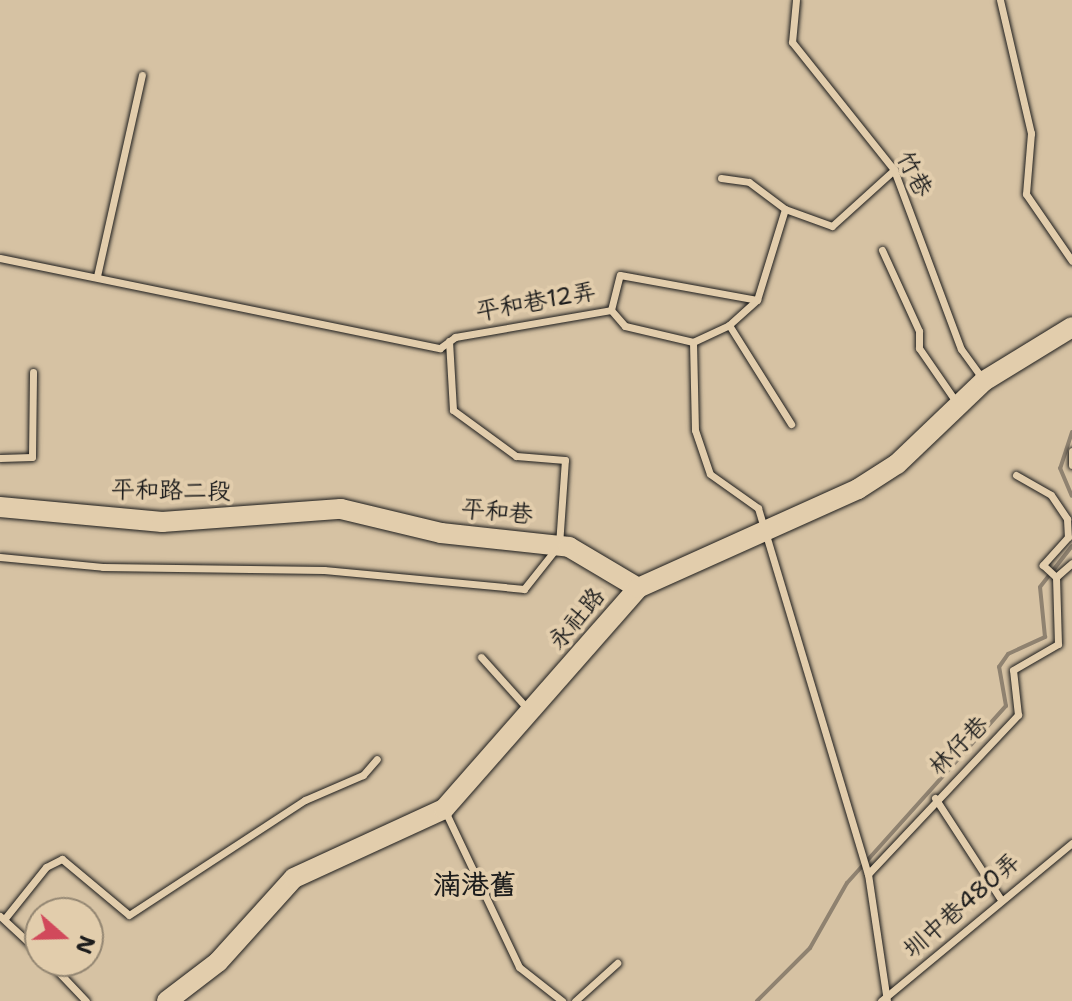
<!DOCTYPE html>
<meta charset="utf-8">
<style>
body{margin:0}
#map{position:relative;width:1072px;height:1001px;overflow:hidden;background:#d6c2a3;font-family:"Shantell Sans","LXGW WenKai TC",sans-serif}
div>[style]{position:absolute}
.stream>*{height:4px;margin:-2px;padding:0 2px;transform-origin:2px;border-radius:2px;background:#8f8270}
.roads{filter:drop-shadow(0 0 2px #1c1c1c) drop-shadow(0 0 2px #1c1c1c)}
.lane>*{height:7px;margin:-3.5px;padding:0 3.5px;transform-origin:3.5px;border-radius:3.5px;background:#e2cdac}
.secondary>*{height:20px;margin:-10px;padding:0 10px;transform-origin:10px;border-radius:10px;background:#e2cdac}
span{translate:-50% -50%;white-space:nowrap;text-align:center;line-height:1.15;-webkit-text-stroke:8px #e2cdac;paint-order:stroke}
.street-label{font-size:24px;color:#1c1c1c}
.quarter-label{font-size:28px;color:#1c1c1c;font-weight:700}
.north{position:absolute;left:24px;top:897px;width:80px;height:80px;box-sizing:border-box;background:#e2cdac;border:2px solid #938672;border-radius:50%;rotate:110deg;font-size:22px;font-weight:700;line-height:32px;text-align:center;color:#1c1c1c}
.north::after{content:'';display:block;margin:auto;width:28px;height:36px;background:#d1495b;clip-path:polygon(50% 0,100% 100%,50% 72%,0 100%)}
</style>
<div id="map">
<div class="stream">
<div style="left:1072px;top:432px;width:38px;rotate:108deg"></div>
<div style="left:1060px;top:468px;width:30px;rotate:67deg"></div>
<div style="left:757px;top:1001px;width:75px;rotate:-45deg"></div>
<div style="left:810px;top:948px;width:75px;rotate:-60.4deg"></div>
<div style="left:847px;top:883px;width:238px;rotate:-48.1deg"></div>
<div style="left:1006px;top:706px;width:40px;rotate:-100deg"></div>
<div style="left:999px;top:667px;width:16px;rotate:-55deg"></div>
<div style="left:1008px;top:654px;width:41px;rotate:-24.7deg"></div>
<div style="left:1045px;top:637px;width:50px;rotate:-95.7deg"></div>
<div style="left:1040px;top:587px;width:52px;rotate:-52deg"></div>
</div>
<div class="roads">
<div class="lane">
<div style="left:796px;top:0;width:42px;rotate:95.4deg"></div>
<div style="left:792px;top:42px;width:164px;rotate:51.4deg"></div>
<div style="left:894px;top:170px;width:191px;rotate:69.5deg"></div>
<div style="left:961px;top:349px;width:37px;rotate:54deg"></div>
<div style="left:1000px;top:0;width:137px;rotate:76.9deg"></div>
<div style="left:1031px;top:133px;width:61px;rotate:94.7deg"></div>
<div style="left:1026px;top:194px;width:81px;rotate:55.5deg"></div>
<div style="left:721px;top:178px;width:28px;rotate:8deg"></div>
<div style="left:749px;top:182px;width:45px;rotate:36.9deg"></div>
<div style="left:882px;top:250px;width:89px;rotate:65.4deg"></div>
<div style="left:919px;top:331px;width:17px;rotate:90deg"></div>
<div style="left:919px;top:348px;width:67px;rotate:55.4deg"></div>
<div style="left:0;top:258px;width:449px;rotate:11.6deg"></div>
<div style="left:440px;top:348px;width:19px;rotate:-36deg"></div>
<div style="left:455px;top:337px;width:158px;rotate:-9.8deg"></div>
<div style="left:611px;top:310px;width:36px;rotate:-76deg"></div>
<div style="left:620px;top:275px;width:139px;rotate:10.3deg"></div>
<div style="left:757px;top:300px;width:95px;rotate:-72.9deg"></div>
<div style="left:785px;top:209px;width:50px;rotate:19.9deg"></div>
<div style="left:832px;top:226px;width:84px;rotate:-42.1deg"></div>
<div style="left:97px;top:276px;width:206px;rotate:-77.4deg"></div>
<div style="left:611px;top:310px;width:21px;rotate:49deg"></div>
<div style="left:625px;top:326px;width:70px;rotate:13.2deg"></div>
<div style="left:693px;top:342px;width:88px;rotate:88.7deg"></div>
<div style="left:695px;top:430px;width:46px;rotate:71.2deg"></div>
<div style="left:710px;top:474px;width:59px;rotate:35.3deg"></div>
<div style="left:758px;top:508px;width:382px;rotate:73.3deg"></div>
<div style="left:868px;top:874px;width:128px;rotate:81.5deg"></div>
<div style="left:729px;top:325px;width:117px;rotate:57.9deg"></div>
<div style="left:693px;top:342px;width:40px;rotate:-25deg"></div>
<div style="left:729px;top:325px;width:38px;rotate:-42deg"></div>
<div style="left:1072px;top:451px;width:14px;rotate:90deg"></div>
<div style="left:0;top:458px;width:32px;rotate:-2deg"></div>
<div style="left:32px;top:457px;width:85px;rotate:-89.3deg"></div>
<div style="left:1016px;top:475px;width:40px;rotate:29.7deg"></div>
<div style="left:1051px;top:495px;width:29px;rotate:56deg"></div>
<div style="left:1067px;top:519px;width:18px;rotate:87deg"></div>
<div style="left:1068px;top:537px;width:38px;rotate:132deg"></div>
<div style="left:1043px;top:565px;width:18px;rotate:43deg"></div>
<div style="left:0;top:557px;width:103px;rotate:5.5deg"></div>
<div style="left:103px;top:567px;width:221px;rotate:0.8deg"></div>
<div style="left:324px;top:570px;width:201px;rotate:5.4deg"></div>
<div style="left:524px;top:589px;width:56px;rotate:-51.5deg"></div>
<div style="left:559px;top:545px;width:85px;rotate:-86deg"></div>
<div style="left:565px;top:460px;width:49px;rotate:-175.3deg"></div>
<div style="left:516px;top:456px;width:78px;rotate:-143.9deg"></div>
<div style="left:453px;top:410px;width:69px;rotate:-93.3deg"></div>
<div style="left:481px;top:657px;width:69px;rotate:48deg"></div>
<div style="left:935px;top:798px;width:119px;rotate:57deg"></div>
<div style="left:445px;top:811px;width:173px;rotate:64.6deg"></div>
<div style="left:519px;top:967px;width:55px;rotate:38.3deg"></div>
<div style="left:868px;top:874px;width:219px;rotate:-46.7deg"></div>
<div style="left:1018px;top:715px;width:45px;rotate:-96.3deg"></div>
<div style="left:1013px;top:670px;width:52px;rotate:-30deg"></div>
<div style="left:1058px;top:644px;width:67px;rotate:-91.7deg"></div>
<div style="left:1056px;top:577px;width:21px;rotate:-41deg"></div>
<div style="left:0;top:916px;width:54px;rotate:42.8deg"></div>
<div style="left:6px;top:917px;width:64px;rotate:-51.3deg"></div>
<div style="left:46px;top:867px;width:18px;rotate:-27deg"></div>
<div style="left:62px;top:859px;width:87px;rotate:39.9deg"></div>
<div style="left:129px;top:915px;width:210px;rotate:-33.2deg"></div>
<div style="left:305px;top:800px;width:63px;rotate:-23.3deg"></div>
<div style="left:363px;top:775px;width:21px;rotate:-49deg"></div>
<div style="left:48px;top:961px;width:55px;rotate:46.5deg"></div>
<div style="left:575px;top:1001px;width:57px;rotate:-42.1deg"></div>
<div style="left:881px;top:1001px;width:248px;rotate:-39.6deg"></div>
</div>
<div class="secondary">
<div style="left:0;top:507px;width:163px;rotate:5.3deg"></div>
<div style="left:162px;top:522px;width:179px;rotate:-4.2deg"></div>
<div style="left:341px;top:509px;width:103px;rotate:13.5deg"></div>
<div style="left:441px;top:533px;width:129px;rotate:6.2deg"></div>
<div style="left:569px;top:547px;width:80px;rotate:30.7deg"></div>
<div style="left:167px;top:1001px;width:64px;rotate:-37.4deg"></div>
<div style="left:218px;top:962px;width:113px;rotate:-47.9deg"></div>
<div style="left:294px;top:878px;width:165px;rotate:-24.7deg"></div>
<div style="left:444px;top:809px;width:294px;rotate:-48.7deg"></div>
<div style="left:638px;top:588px;width:241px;rotate:-24.2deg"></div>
<div style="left:858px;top:489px;width:46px;rotate:-32.7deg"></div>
<div style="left:897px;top:464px;width:120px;rotate:-43.7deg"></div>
<div style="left:984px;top:381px;width:103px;rotate:-31.5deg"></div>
</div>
</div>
<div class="street-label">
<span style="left:914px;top:174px;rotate:62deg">竹巷</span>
<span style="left:536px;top:302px;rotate:-10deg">平和巷12弄</span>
<span style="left:171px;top:491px;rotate:1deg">平和路二段</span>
<span style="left:497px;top:512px;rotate:5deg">平和巷</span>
<span style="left:577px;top:619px;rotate:-50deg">永社路</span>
<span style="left:959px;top:746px;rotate:-45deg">林仔巷</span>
<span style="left:962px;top:906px;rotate:-41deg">圳中巷480弄</span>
</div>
<div class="quarter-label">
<span style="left:475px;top:884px">湳港舊</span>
</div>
<div class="north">N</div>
</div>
